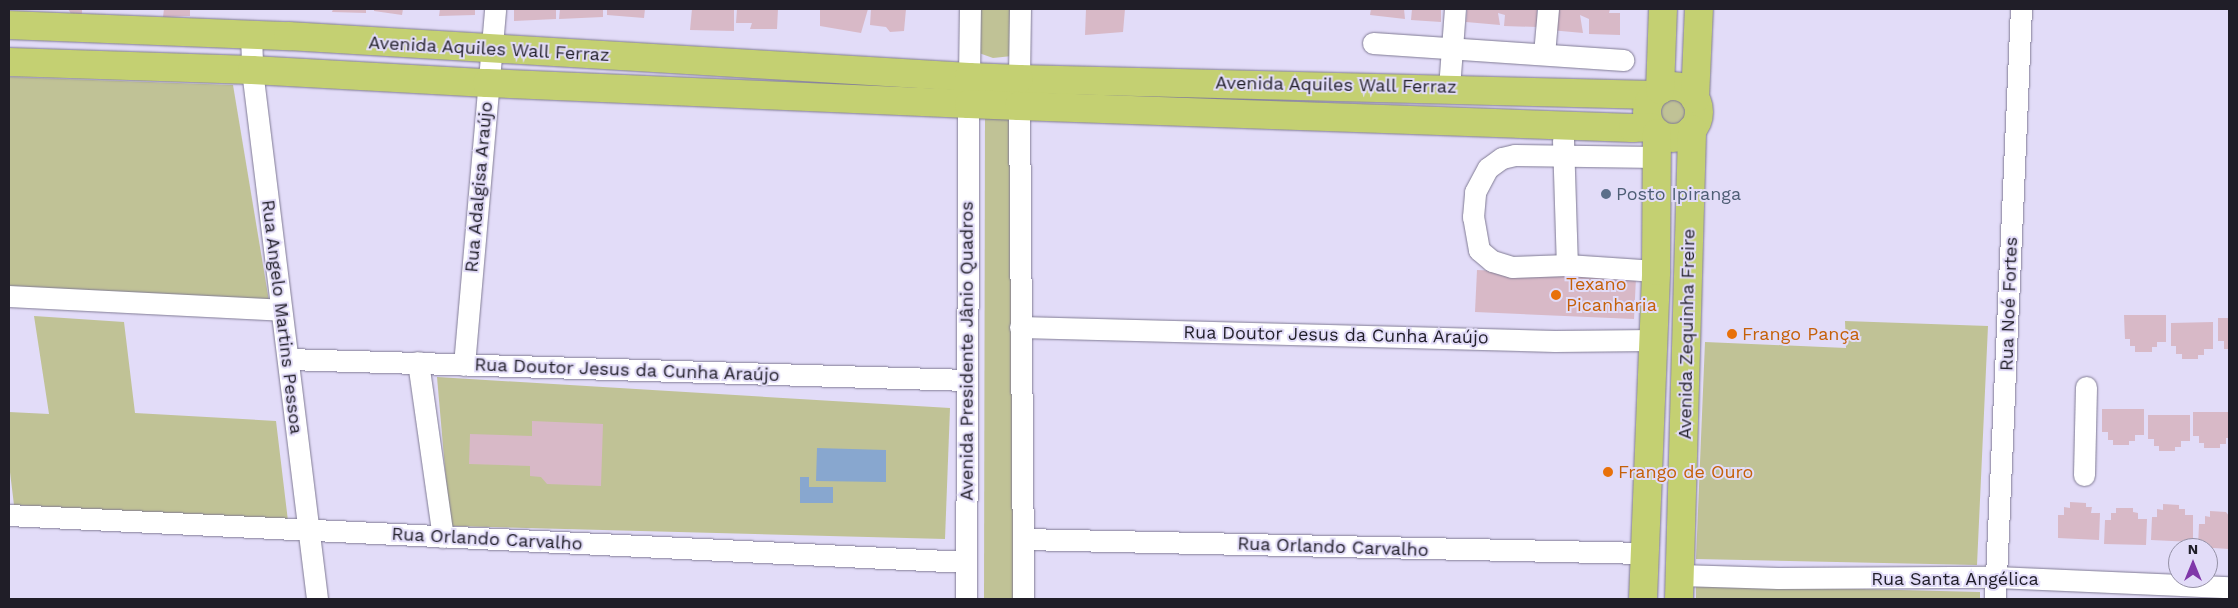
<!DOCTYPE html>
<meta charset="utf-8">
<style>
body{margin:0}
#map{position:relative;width:2238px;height:608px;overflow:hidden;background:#e2dcf8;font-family:"Work Sans",sans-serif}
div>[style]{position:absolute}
.green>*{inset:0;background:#c0c296}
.round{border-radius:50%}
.water>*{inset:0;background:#88a7cf}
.building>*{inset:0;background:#d8b9c7}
.roads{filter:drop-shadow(0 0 1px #807b94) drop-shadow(0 0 1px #807b94)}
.minor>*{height:21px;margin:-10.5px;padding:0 10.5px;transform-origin:10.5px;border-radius:10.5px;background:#fff}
.major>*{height:28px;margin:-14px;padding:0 14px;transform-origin:14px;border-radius:14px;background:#c4d072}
.major>.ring{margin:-14px;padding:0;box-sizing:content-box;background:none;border:28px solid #c4d072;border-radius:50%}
.dots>*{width:14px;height:14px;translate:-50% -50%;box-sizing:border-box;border:2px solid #e2dcf8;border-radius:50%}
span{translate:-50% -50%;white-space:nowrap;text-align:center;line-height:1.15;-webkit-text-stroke:4px #e2dcf8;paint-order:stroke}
.street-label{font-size:18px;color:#201e28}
.service-label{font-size:18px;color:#4e5e75}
.left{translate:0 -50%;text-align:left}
.food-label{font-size:18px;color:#c56008}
.frame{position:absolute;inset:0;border:10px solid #201e28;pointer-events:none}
.north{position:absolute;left:2168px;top:538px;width:50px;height:50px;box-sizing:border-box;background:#e2dcf8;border:1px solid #9490a5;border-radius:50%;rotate:0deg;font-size:14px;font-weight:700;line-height:20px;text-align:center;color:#201e28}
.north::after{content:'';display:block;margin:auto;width:18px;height:22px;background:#8037a9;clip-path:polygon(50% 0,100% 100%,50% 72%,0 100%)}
</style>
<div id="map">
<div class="green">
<div style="clip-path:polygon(978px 9px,1016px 9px,1012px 56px,993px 58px,979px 53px)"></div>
<div style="clip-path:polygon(9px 77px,233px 85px,269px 301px,9px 288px)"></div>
<div class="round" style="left:1654px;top:94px;width:38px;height:38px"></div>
<div style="clip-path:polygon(985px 116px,1011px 117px,1015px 599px,984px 599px)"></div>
<div style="clip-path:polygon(34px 316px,124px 322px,135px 413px,276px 421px,288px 521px,14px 505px,9px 464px,9px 412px,49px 414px)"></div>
<div style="clip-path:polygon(1845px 321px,1988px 326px,1977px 565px,1696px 559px,1705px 342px,1846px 348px)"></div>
<div style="clip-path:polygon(437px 377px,950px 408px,945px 539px,450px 526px)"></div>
<div style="clip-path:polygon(1696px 585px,1980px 592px,1980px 599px,1696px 599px)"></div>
</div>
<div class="water">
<div style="clip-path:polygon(817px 448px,886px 450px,886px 482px,816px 481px)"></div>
<div style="clip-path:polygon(800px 477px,809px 477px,809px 487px,833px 487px,833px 503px,800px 503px)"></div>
</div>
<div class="building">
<div style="clip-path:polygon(68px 9px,82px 9px,82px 14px,72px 15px)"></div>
<div style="clip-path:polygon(164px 9px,190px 9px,190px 16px,163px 17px)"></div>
<div style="clip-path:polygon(333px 9px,366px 9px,366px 13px,332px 12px)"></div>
<div style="clip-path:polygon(374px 9px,403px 9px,402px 15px,374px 11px)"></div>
<div style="clip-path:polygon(440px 9px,475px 9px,475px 15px,439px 16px)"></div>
<div style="clip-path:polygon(514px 9px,556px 9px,556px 19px,514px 21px)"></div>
<div style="clip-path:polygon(560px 9px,603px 9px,603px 17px,559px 19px)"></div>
<div style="clip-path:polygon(607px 9px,645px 9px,644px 18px,607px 15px)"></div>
<div style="clip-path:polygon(692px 9px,734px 9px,734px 31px,690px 30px)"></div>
<div style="clip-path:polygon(737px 9px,778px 9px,777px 29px,750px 29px,752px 23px,736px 23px)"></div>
<div style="clip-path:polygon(820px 9px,868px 9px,861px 33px,820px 26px)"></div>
<div style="clip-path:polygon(871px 9px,906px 9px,904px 31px,890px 32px,886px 27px,870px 25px)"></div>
<div style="clip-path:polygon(1086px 9px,1125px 9px,1123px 32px,1085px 35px)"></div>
<div style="clip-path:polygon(1371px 9px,1404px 9px,1405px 19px,1370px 15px)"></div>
<div style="clip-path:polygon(1412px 9px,1441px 9px,1441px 22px,1411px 20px)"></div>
<div style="clip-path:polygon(1467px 9px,1537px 9px,1537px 27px,1504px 26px,1505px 15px,1498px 13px,1500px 25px,1466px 22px)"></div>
<div style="clip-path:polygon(1556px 9px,1610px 9px,1609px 13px,1620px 13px,1620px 35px,1589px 34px,1589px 19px,1580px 15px,1583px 33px,1550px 30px)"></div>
<div style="clip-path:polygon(1477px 270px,1636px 277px,1634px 319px,1475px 312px)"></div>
<div style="clip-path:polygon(2124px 315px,2166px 315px,2166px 342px,2157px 342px,2157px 347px,2152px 347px,2152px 352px,2135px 352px,2135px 346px,2130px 346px,2130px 339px,2125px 339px)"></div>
<div style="clip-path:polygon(2218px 318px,2229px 318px,2229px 349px,2224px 349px,2224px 341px,2218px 341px)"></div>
<div style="clip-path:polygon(2213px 322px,2213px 349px,2204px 349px,2204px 355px,2198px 355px,2198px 359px,2182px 359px,2182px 354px,2176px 354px,2176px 346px,2171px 346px,2171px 323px)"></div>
<div style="clip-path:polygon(2102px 409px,2144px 409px,2144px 435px,2135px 435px,2135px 441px,2129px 441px,2129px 445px,2113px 445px,2113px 440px,2108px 440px,2108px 432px,2102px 432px)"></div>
<div style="clip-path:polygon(2193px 412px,2229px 412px,2229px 438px,2226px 438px,2226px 444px,2220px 444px,2220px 448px,2204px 448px,2204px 443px,2199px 443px,2199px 436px,2193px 436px)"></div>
<div style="clip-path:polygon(2148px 415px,2190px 415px,2190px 441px,2181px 441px,2181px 447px,2175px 447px,2175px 451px,2159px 451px,2159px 446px,2154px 446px,2154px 439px,2148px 439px)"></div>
<div style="clip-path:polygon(532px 421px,603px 424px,601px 486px,547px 484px,541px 477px,530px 476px,530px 466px,469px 464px,470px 434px,532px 436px)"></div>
<div style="clip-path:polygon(2070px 502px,2086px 503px,2086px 507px,2092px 507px,2091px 513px,2100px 513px,2099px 540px,2058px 538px,2058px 515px,2064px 515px,2064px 507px,2070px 508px)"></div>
<div style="clip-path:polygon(2163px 504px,2179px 505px,2179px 509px,2185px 509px,2185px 515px,2193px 515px,2193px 542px,2151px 540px,2152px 517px,2157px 517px,2157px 509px,2163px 510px)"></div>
<div style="clip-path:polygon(2116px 508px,2133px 508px,2133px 512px,2138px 513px,2138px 519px,2147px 519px,2146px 545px,2104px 544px,2105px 520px,2111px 520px,2111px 513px,2116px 513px)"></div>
<div style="clip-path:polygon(2210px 511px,2226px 512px,2229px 516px,2229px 549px,2198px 547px,2199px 524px,2205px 524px,2205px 516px,2210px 517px)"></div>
</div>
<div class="roads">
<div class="minor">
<div style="left:251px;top:34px;width:36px;rotate:88deg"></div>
<div style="left:252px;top:70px;width:533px;rotate:82.99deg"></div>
<div style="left:1373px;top:43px;width:251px;rotate:3.9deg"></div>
<div style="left:1544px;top:54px;width:45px;rotate:-84.9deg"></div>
<div style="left:969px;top:77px;width:68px;rotate:-89.2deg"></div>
<div style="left:1019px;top:79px;width:70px;rotate:-89.2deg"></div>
<div style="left:1449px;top:88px;width:79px;rotate:-85.7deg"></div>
<div style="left:1019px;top:106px;width:493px;rotate:89.5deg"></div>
<div style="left:1563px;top:140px;width:125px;rotate:88.2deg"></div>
<div style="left:1567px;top:265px;width:89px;rotate:3.9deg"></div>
<div style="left:1567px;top:265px;width:55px;rotate:177.9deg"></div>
<div style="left:1512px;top:267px;width:21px;rotate:-163deg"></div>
<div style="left:1492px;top:261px;width:17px;rotate:-140deg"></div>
<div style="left:1479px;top:250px;width:34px;rotate:-100deg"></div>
<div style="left:1473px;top:217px;width:25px;rotate:-85deg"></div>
<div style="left:1475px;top:192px;width:27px;rotate:-62deg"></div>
<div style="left:1488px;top:168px;width:17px;rotate:-36deg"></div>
<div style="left:1502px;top:158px;width:13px;rotate:-13deg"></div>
<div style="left:1515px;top:155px;width:142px;rotate:0.8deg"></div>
<div style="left:9px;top:296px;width:272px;rotate:2.9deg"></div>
<div style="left:1020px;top:327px;width:535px;rotate:1.5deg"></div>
<div style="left:1555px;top:341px;width:98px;rotate:-0.6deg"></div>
<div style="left:288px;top:359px;width:679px;rotate:1.77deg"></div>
<div style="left:418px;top:362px;width:177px;rotate:81.9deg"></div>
<div style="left:464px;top:365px;width:357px;rotate:-85deg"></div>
<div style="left:2084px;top:475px;width:88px;rotate:-88.7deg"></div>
<div style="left:9px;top:515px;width:957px;rotate:2.81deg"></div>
<div style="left:1023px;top:539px;width:620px;rotate:1.29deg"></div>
<div style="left:1680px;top:575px;width:98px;rotate:1.8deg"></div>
<div style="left:1778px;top:578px;width:218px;rotate:-0.3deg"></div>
<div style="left:1996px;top:577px;width:233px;rotate:2.5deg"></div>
<div style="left:966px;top:599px;width:495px;rotate:-89.7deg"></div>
<div style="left:1995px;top:599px;width:591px;rotate:-87.48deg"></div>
</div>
<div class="major">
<div style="left:9px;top:25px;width:279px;rotate:2.3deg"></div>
<div style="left:288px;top:36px;width:682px;rotate:3.45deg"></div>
<div style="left:9px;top:62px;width:243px;rotate:1.9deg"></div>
<div style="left:252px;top:70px;width:235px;rotate:3.2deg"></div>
<div style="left:487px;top:83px;width:482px;rotate:2.5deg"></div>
<div style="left:1019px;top:79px;width:634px;rotate:1.45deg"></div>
<div class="ring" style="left:1647px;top:86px;width:24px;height:24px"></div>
<div style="left:1660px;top:90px;width:81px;rotate:-87.9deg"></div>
<div style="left:1695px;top:99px;width:90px;rotate:-87.5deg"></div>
<div style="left:1019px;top:106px;width:27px;rotate:-90deg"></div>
<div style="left:1019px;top:79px;width:50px;rotate:-177.7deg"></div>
<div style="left:969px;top:77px;width:27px;rotate:90deg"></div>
<div style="left:969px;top:104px;width:50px;rotate:2.3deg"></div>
<div style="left:1019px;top:106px;width:614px;rotate:2.05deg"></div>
<div style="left:1633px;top:128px;width:18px;rotate:-3deg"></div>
<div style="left:1643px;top:599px;width:328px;rotate:-87.7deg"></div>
<div style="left:1656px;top:271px;width:138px;rotate:-89.6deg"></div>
<div style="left:1679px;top:599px;width:470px;rotate:-88.4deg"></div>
</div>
</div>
<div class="dots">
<div style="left:1606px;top:194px;background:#5c6f8a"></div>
<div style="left:1556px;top:295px;background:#e8710a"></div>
<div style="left:1732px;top:334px;background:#e8710a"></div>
<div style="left:1608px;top:472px;background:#e8710a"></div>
</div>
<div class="street-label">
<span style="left:489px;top:49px;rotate:3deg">Avenida Aquiles Wall Ferraz</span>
<span style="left:1336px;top:85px;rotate:1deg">Avenida Aquiles Wall Ferraz</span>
<span style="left:479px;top:187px;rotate:-85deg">Rua Adalgisa Araújo</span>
<span style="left:2009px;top:304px;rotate:-88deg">Rua Noé Fortes</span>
<span style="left:282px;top:317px;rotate:83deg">Rua Angelo Martins Pessoa</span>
<span style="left:1687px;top:334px;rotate:-89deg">Avenida Zequinha Freire</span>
<span style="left:1336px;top:335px;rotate:1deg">Rua Doutor Jesus da Cunha Araújo</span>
<span style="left:967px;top:351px;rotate:-90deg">Avenida Presidente Jânio Quadros</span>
<span style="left:627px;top:370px;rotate:2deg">Rua Doutor Jesus da Cunha Araújo</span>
<span style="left:487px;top:539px;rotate:3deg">Rua Orlando Carvalho</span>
<span style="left:1333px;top:547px;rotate:2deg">Rua Orlando Carvalho</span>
<span style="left:1955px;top:579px">Rua Santa Angélica</span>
</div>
<div class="service-label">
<span class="left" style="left:1616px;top:194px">Posto Ipiranga</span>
</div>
<div class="food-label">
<span class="left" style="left:1566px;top:295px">Texano<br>Picanharia</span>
<span class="left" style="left:1742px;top:334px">Frango Pança</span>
<span class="left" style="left:1618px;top:472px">Frango de Ouro</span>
</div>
<div class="frame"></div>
<div class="north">N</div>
</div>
